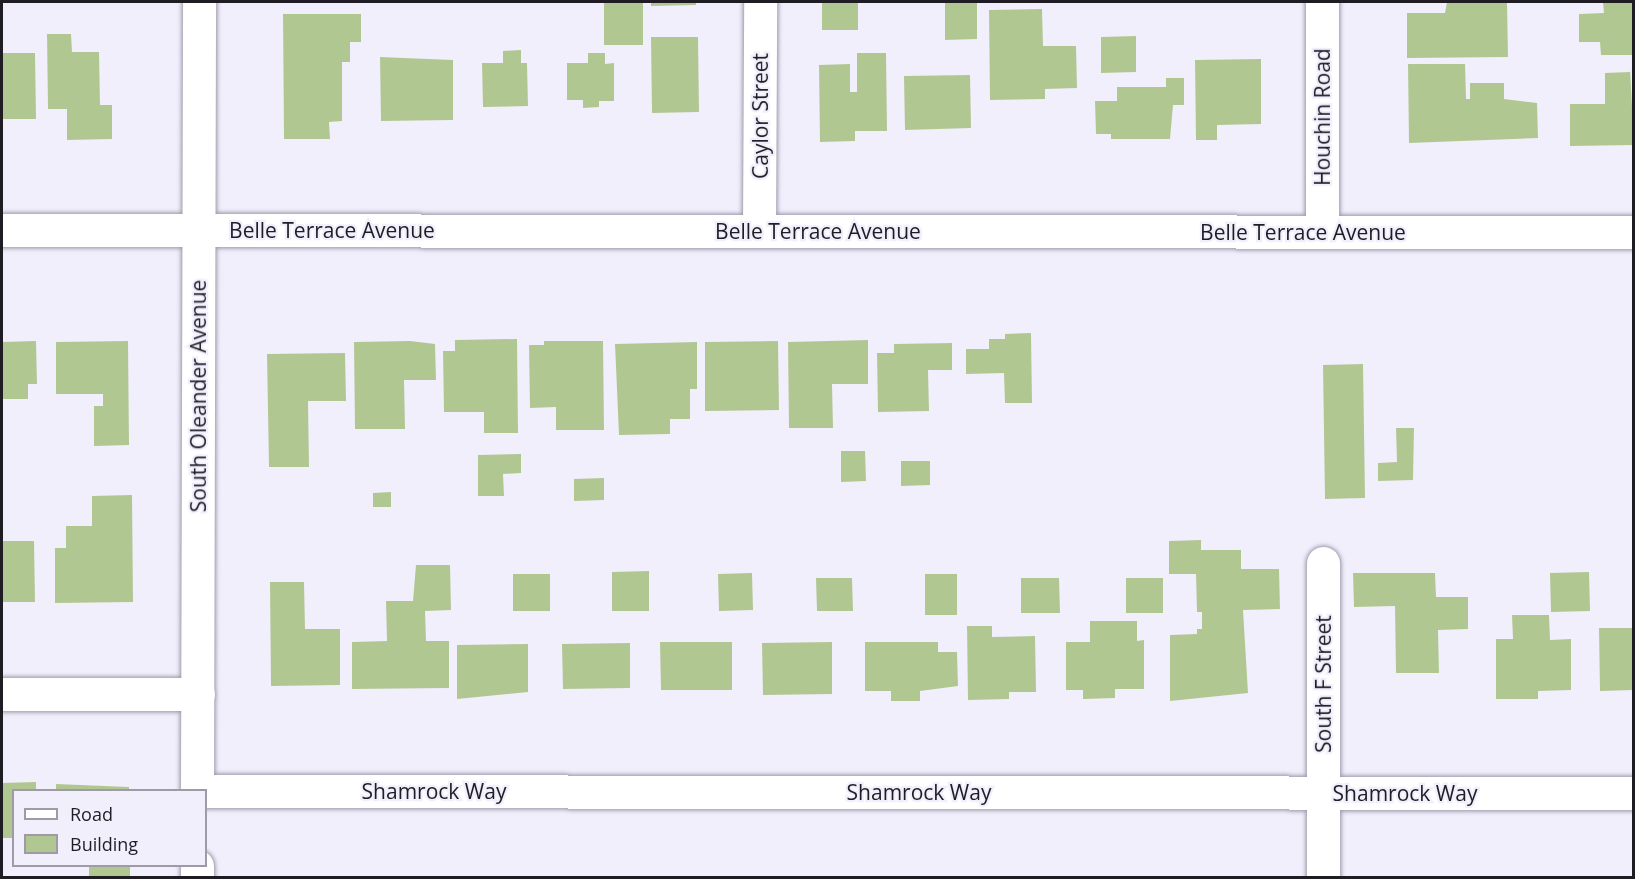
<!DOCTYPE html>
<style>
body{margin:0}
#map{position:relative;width:1635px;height:879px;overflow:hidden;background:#f2effd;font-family:"Open Sans",sans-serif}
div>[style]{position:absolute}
.building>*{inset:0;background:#b1c792}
.roads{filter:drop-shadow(0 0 2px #9f9cac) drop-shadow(0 0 2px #9f9cac)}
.minor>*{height:33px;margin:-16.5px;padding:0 16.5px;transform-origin:16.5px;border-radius:16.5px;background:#fff}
span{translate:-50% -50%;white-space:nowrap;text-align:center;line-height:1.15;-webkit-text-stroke:4.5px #f2effd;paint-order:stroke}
.street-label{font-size:21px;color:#1f1d23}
.frame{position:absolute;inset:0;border:3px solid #1f1d23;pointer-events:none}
.legend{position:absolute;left:12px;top:789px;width:195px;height:78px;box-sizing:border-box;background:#f2effd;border:2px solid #9e9ba6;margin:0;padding:8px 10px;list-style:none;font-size:18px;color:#1f1d23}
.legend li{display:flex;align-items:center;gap:12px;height:30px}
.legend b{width:30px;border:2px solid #9e9ba6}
</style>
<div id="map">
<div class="building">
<div style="clip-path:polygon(604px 2px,643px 2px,643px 45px,604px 45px)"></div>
<div style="clip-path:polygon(651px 2px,696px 2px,696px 5px,651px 6px)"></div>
<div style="clip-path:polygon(822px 2px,858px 2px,858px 30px,822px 30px)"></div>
<div style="clip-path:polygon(945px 2px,977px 2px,977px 39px,945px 40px)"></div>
<div style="clip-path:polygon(1447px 2px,1507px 2px,1508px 57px,1407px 58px,1407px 13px,1445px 13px)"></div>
<div style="clip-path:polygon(1603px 2px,1634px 2px,1634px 55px,1601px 55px,1600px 42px,1579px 42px,1579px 14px,1604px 13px)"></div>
<div style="clip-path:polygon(1042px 9px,1043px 46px,1076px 46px,1077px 88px,1045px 89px,1045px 99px,990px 100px,989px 10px)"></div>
<div style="clip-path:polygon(283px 14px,361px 14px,361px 42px,350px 42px,350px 62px,342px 62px,342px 121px,329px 122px,330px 139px,284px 139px)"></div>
<div style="clip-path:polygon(47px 34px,71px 34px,72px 52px,99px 52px,100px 105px,112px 105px,112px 139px,67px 140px,67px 109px,48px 109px)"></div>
<div style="clip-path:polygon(1136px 36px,1136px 72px,1101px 73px,1101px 37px)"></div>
<div style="clip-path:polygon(651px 37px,698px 37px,699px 112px,652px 113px)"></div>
<div style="clip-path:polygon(521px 50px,521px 63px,527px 63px,528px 106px,483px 107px,482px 63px,503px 63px,503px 51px)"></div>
<div style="clip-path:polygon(2px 53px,35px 53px,36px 119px,2px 119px)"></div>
<div style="clip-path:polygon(588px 53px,605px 53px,605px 64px,614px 63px,614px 101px,599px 101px,599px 107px,583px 108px,583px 100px,567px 100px,567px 63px,588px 63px)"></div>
<div style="clip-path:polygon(857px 53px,886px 53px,887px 131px,855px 131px,855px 141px,820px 142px,819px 65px,850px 64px,850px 92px,857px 92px)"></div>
<div style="clip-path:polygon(380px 57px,453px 60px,453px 120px,381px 121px)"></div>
<div style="clip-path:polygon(1261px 59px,1261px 124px,1217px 125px,1217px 140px,1196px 140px,1195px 60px)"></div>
<div style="clip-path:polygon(1408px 64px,1465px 64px,1466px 99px,1470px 99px,1470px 83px,1504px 83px,1504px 99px,1537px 103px,1538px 138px,1409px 143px)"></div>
<div style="clip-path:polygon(1630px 68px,1634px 145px,1570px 146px,1570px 104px,1605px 104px,1605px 73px,1630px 72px)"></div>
<div style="clip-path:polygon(970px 75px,971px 128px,905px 130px,904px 76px)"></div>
<div style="clip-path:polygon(1166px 78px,1184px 78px,1184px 105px,1173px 105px,1170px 139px,1111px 139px,1111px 134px,1096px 134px,1095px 101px,1117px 101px,1117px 87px,1166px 87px)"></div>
<div style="clip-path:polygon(1031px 333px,1032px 403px,1005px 403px,1004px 373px,966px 374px,966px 349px,989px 349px,989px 339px,1005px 339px,1005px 334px)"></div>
<div style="clip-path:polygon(517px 339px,518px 433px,484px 433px,484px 412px,444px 412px,443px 351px,455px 351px,455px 340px)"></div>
<div style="clip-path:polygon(868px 340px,868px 384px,832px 384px,833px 428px,789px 428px,788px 342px)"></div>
<div style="clip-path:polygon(36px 341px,37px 384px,28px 384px,28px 399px,2px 399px,2px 342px)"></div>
<div style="clip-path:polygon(128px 341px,129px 445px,94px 446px,94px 406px,103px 406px,103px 394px,56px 394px,56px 342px)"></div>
<div style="clip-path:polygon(410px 341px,435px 344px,436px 380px,404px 380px,405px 429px,355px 429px,354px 342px)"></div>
<div style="clip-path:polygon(544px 341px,603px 341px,604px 430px,556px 430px,556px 407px,530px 408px,529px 345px,544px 345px)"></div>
<div style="clip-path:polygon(778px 341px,779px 410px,705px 411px,705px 342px)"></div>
<div style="clip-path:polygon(697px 342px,697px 389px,690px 389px,690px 419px,670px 419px,670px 434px,619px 435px,615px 344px)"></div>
<div style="clip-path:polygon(952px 343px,952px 370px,928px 370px,929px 411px,878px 412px,877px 353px,894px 353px,894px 344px)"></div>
<div style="clip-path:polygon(345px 353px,346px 401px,308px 401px,309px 467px,269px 467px,267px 354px)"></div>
<div style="clip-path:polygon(1363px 364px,1365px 498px,1325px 499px,1323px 365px)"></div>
<div style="clip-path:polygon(1396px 428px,1414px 428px,1413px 480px,1378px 481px,1378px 463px,1397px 462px)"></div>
<div style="clip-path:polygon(841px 451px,865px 451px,866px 481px,841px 482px)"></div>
<div style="clip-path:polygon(521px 454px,521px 473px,503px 474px,504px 496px,478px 496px,478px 455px)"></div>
<div style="clip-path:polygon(901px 461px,930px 461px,930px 485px,901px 486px)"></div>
<div style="clip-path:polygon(604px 478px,604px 500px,574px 501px,574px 479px)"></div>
<div style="clip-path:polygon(391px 492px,391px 507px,373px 507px,373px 493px)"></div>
<div style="clip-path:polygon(132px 495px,133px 602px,55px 603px,55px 548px,66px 548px,66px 526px,92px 526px,92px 496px)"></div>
<div style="clip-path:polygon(1201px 540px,1201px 550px,1241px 550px,1241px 569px,1279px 569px,1280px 609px,1243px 610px,1248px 693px,1170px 701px,1170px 635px,1197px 634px,1197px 629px,1202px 629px,1202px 612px,1197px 612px,1196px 574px,1169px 574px,1169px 541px)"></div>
<div style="clip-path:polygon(2px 541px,34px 541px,35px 602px,2px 602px)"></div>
<div style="clip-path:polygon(416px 565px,450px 565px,451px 610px,425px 611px,426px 641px,449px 641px,449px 688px,352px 689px,352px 642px,387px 641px,386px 601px,413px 601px)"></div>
<div style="clip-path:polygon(649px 571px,649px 611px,612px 611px,612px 572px)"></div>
<div style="clip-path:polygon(1589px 572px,1590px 611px,1551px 612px,1550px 573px)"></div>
<div style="clip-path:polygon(752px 573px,753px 610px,719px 611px,718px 574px)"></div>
<div style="clip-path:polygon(1353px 573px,1435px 573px,1436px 597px,1468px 597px,1468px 629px,1438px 630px,1439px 673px,1396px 673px,1395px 606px,1354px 607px)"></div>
<div style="clip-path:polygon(513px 574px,550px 574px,550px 611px,513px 611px)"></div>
<div style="clip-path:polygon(925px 574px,957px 574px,957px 615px,925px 615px)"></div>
<div style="clip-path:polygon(816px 578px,852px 578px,853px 611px,817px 611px)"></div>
<div style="clip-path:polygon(1021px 578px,1059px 578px,1060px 613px,1021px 613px)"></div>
<div style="clip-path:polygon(1126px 578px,1163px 578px,1163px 613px,1126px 613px)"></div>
<div style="clip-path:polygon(270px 582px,304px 582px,305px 629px,340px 629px,340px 685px,271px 686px)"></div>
<div style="clip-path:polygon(1512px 615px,1549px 615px,1550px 640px,1571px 639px,1571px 690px,1538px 691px,1538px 699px,1496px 699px,1496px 639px,1513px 639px)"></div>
<div style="clip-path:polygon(1090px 621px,1137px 621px,1137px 641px,1144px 640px,1144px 689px,1115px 689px,1115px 698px,1083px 699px,1083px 690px,1066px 690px,1066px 642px,1090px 642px)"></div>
<div style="clip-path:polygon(967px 626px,992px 626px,992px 637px,1035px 636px,1036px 692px,1009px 692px,1009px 699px,968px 700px)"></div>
<div style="clip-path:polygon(1599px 628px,1634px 628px,1634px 690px,1600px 691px)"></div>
<div style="clip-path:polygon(660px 642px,732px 642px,732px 690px,661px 690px)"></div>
<div style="clip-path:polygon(832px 642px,832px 694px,763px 695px,762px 643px)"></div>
<div style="clip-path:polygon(865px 642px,938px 642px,938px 652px,957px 652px,958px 686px,920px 691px,920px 701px,891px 701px,891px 691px,865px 691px)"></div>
<div style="clip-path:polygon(630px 643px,630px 688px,563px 689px,562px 644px)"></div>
<div style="clip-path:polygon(528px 644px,528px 692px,457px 699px,457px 645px)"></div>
<div style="clip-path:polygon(36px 782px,36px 790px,14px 790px,14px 838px,2px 838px,2px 783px)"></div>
<div style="clip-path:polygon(56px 784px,129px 787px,129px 790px,56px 790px)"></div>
<div style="clip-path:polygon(89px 866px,130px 866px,130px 878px,89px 878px)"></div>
</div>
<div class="roads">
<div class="minor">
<div style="left:2px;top:230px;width:1632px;rotate:0.07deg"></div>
<div style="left:759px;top:231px;width:229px;rotate:-89.7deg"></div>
<div style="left:1322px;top:232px;width:230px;rotate:-90deg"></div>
<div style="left:2px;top:694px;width:196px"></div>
<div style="left:197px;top:790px;width:788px;rotate:-89.85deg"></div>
<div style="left:206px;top:791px;width:1428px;rotate:0.08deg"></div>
<div style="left:197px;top:878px;width:12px;rotate:-90deg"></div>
<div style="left:1323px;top:878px;width:315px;rotate:-90deg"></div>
</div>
</div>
<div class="street-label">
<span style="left:760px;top:116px;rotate:-90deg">Caylor Street</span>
<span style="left:1322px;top:117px;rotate:-90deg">Houchin Road</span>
<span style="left:332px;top:230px">Belle Terrace Avenue</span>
<span style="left:818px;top:231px">Belle Terrace Avenue</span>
<span style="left:1303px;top:232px">Belle Terrace Avenue</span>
<span style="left:198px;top:396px;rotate:-90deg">South Oleander Avenue</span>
<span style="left:1323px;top:684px;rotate:-90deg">South F Street</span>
<span style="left:434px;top:791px">Shamrock Way</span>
<span style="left:919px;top:792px">Shamrock Way</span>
<span style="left:1405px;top:793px">Shamrock Way</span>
</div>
<div class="frame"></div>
<ul class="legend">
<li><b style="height:8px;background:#fff"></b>Road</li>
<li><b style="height:16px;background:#b1c792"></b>Building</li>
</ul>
</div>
